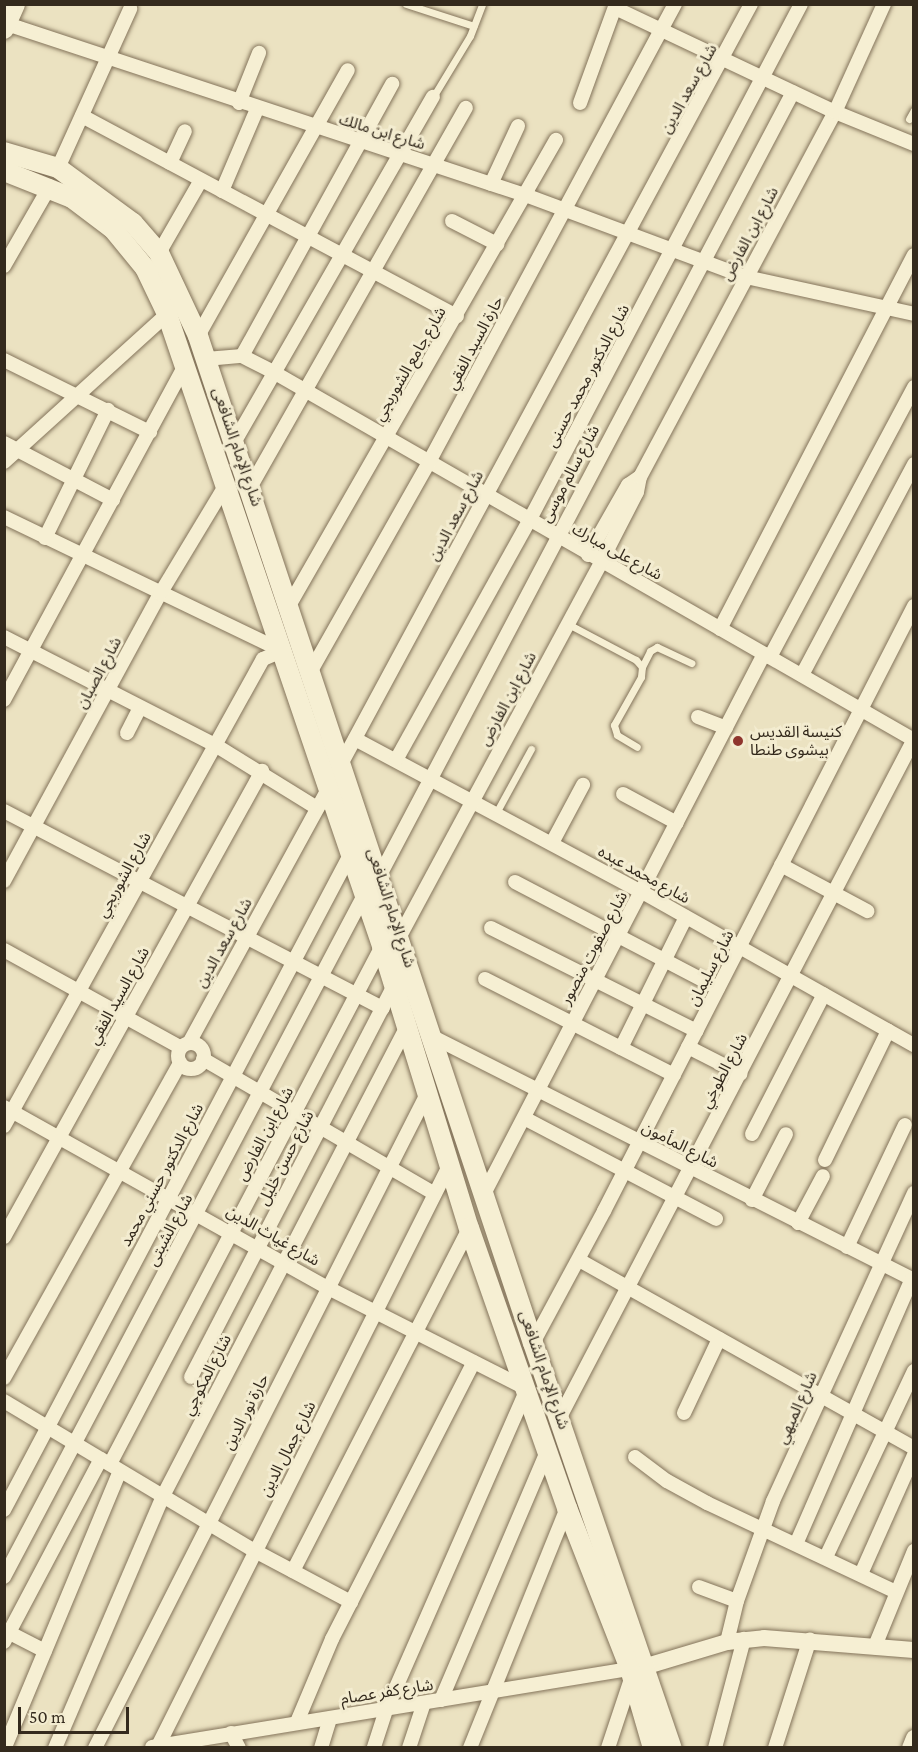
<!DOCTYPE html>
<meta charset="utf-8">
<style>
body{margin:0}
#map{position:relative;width:918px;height:1752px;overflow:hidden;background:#ebe2c1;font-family:"Crimson Pro","Noto Sans Arabic",serif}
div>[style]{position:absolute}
.roads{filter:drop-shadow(0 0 2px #83735a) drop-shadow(0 0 2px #83735a)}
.service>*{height:7px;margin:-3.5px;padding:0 3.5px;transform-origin:3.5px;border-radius:3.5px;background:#f6efd3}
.minor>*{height:14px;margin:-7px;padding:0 7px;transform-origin:7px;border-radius:7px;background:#f6efd3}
.minor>.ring{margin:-7px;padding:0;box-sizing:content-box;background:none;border:14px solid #f6efd3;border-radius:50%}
.tertiary>*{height:16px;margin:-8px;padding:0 8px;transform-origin:8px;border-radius:8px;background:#f6efd3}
.secondary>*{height:20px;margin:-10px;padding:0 10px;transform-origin:10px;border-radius:10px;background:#f6efd3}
.dots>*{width:16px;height:16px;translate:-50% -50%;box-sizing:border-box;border:3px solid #f3ecd0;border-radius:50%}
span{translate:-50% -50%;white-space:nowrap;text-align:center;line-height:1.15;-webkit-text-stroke:6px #f3ecd0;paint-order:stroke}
.street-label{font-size:16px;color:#342a1d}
.poi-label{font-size:16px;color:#342a1d}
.left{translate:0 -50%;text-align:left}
.frame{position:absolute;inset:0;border:6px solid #342a1d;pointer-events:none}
.scale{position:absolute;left:18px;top:1707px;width:111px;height:27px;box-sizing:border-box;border:3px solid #342a1d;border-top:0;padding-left:8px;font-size:18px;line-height:21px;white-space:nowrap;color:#342a1d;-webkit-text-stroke:4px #f3ecd0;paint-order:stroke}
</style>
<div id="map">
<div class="roads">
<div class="service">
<div style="left:406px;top:4px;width:71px;rotate:17.9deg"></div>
<div style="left:433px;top:97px;width:71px;rotate:-58.8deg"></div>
<div style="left:470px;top:36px;width:34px;rotate:-69deg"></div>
<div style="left:909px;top:119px;width:10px;rotate:-61deg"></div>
<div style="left:568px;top:624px;width:77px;rotate:27.9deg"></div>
<div style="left:636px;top:660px;width:9px;rotate:49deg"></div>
<div style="left:642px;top:667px;width:10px;rotate:96deg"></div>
<div style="left:641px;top:677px;width:55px;rotate:119.4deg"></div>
<div style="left:614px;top:725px;width:10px;rotate:73deg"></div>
<div style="left:617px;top:735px;width:23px;rotate:31deg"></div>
<div style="left:642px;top:667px;width:18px;rotate:-63deg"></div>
<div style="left:650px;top:651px;width:8px;rotate:-30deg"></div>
<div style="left:657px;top:647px;width:38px;rotate:25deg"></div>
<div style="left:496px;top:813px;width:73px;rotate:-61.3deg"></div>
</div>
<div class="minor">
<div style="left:615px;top:8px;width:243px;rotate:25.3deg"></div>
<div style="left:835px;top:112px;width:85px;rotate:22.1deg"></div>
<div style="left:7px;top:24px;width:545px;rotate:18.27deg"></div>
<div style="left:525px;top:195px;width:236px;rotate:20.4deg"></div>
<div style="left:746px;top:277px;width:172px;rotate:12.4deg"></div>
<div style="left:239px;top:103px;width:54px;rotate:-68.2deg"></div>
<div style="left:580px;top:103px;width:105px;rotate:-70deg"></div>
<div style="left:82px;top:116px;width:425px;rotate:28.1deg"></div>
<div style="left:170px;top:163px;width:35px;rotate:-65deg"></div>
<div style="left:58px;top:168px;width:175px;rotate:-65.6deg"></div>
<div style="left:491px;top:184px;width:64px;rotate:-65deg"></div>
<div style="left:222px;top:191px;width:89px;rotate:-66.9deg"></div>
<div style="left:452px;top:221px;width:51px;rotate:27.1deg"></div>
<div style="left:159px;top:253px;width:84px;rotate:-60.1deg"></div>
<div style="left:4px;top:266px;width:92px;rotate:-60.1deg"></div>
<div style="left:198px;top:336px;width:305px;rotate:-60.6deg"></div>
<div style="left:242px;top:356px;width:311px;rotate:-61.1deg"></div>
<div style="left:206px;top:359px;width:36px;rotate:-5deg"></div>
<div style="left:242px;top:356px;width:37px;rotate:27deg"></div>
<div style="left:275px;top:373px;width:737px;rotate:29.87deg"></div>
<div style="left:4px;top:360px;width:163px;rotate:26.3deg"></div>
<div style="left:235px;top:441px;width:397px;rotate:-60.1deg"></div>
<div style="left:4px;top:443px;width:123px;rotate:27.6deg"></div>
<div style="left:4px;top:462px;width:220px;rotate:-42.2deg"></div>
<div style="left:251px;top:486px;width:435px;rotate:-60.4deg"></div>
<div style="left:4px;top:517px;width:309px;rotate:25.7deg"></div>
<div style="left:45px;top:538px;width:143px;rotate:-63.8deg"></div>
<div style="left:588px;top:555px;width:81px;rotate:-60.3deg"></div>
<div style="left:628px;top:485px;width:14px;rotate:-34deg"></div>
<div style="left:290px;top:604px;width:535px;rotate:-60.18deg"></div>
<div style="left:720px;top:629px;width:421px;rotate:-62.6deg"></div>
<div style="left:4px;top:637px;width:237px;rotate:27.1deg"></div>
<div style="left:215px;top:745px;width:120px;rotate:31.7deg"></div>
<div style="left:770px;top:657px;width:306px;rotate:-61.9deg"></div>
<div style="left:312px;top:669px;width:238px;rotate:-60.5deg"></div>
<div style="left:429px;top:462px;width:520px;rotate:-61.76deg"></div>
<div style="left:802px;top:675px;width:239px;rotate:-62deg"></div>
<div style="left:4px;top:700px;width:381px;rotate:-61.6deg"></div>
<div style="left:698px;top:717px;width:30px;rotate:21deg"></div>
<div style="left:127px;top:733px;width:28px;rotate:-63deg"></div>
<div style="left:355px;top:739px;width:325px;rotate:28.1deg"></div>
<div style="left:642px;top:892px;width:312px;rotate:29.4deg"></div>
<div style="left:396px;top:760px;width:274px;rotate:-60.9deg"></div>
<div style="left:529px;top:521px;width:584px;rotate:-62.25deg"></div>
<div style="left:339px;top:768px;width:868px;rotate:-61.66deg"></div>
<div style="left:623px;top:794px;width:61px;rotate:28.2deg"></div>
<div style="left:4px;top:811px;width:427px;rotate:27.5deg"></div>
<div style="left:552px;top:843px;width:66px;rotate:-61.9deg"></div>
<div style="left:781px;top:865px;width:98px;rotate:28.1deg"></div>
<div style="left:380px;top:875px;width:885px;rotate:-62.19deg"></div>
<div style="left:4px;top:881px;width:327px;rotate:-61.5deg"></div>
<div style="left:160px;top:594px;width:130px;rotate:-58.9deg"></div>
<div style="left:515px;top:882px;width:229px;rotate:27.6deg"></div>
<div style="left:491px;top:928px;width:230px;rotate:26.6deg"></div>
<div style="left:400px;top:936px;width:425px;rotate:-61.7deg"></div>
<div style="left:601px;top:562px;width:79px;rotate:-62.8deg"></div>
<div style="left:637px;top:492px;width:15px;rotate:-79deg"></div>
<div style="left:640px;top:477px;width:414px;rotate:-61.9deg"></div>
<div style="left:835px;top:112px;width:119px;rotate:-65.6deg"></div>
<div style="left:4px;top:950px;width:201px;rotate:28.9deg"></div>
<div style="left:485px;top:979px;width:212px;rotate:26.9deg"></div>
<div style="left:433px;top:1037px;width:539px;rotate:26.8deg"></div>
<div style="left:189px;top:1043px;width:294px;rotate:-61.3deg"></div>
<div class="ring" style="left:178px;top:1043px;width:12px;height:12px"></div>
<div style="left:688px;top:1047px;width:59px;rotate:27deg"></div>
<div style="left:621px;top:1048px;width:146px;rotate:-63.6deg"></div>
<div style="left:203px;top:1059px;width:268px;rotate:30.2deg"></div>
<div style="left:4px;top:1107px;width:371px;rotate:29.2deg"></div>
<div style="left:328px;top:1288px;width:223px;rotate:26.9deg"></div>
<div style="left:527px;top:1389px;width:351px;rotate:113.7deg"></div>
<div style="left:386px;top:1710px;width:40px;rotate:108deg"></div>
<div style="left:524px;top:1118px;width:217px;rotate:27.7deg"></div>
<div style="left:4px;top:1126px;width:534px;rotate:-60.99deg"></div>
<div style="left:263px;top:659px;width:21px;rotate:-23deg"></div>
<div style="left:752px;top:1134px;width:157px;rotate:-62.8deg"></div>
<div style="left:825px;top:1160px;width:144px;rotate:-64deg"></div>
<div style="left:485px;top:1192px;width:606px;rotate:-62.59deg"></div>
<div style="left:752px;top:1200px;width:74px;rotate:-62.7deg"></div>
<div style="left:798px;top:1223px;width:53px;rotate:-62deg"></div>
<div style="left:4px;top:1237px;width:533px;rotate:-61.03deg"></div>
<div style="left:847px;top:1247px;width:135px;rotate:-64.6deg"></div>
<div style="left:579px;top:1260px;width:384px;rotate:29.3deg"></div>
<div style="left:533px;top:1343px;width:150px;rotate:-61.7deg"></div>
<div style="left:604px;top:1211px;width:680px;rotate:-62.87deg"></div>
<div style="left:191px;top:1377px;width:441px;rotate:-62.6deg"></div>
<div style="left:4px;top:1378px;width:361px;rotate:-60.8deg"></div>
<div style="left:4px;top:1401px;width:292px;rotate:30.9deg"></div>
<div style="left:255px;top:1551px;width:109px;rotate:28deg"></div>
<div style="left:684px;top:1413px;width:82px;rotate:-64.7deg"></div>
<div style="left:560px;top:1417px;width:765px;rotate:-62.43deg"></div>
<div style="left:635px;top:1457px;width:40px;rotate:37deg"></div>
<div style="left:667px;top:1481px;width:46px;rotate:28.8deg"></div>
<div style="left:707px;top:1503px;width:209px;rotate:25.2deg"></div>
<div style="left:110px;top:1464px;width:585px;rotate:-62.3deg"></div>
<div style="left:4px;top:1510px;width:741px;rotate:-62.16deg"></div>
<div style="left:796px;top:1544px;width:289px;rotate:-66.4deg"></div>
<div style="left:826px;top:1557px;width:206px;rotate:-64.7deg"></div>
<div style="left:293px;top:1571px;width:386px;rotate:-62.8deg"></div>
<div style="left:861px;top:1574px;width:130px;rotate:-66deg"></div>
<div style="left:4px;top:1577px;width:769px;rotate:-62.17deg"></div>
<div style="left:699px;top:1587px;width:40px;rotate:20.2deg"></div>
<div style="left:4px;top:1630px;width:46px;rotate:27.1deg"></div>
<div style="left:4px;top:1642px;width:207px;rotate:-62.1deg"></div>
<div style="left:727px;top:1642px;width:42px;rotate:-76.3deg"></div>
<div style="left:737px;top:1601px;width:106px;rotate:-70.2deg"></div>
<div style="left:773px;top:1501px;width:339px;rotate:-65.4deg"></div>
<div style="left:875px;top:1646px;width:103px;rotate:-67.7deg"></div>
<div style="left:441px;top:1700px;width:271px;rotate:-66.9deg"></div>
<div style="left:297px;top:1722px;width:90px;rotate:-67.1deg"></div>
<div style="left:332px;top:1639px;width:311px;rotate:-62.9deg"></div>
<div style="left:231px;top:1733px;width:17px;rotate:62deg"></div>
<div style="left:5px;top:1747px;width:299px;rotate:-67.4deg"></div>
<div style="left:152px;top:1747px;width:484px;rotate:-9.3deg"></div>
<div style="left:55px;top:1748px;width:274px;rotate:-66.8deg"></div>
<div style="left:163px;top:1496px;width:530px;rotate:-62.56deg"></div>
<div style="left:95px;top:1748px;width:736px;rotate:-63.09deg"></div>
<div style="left:157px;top:1748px;width:651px;rotate:-63.36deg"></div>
<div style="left:321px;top:1748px;width:31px;rotate:-73deg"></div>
<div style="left:409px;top:1748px;width:47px;rotate:-71.6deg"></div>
<div style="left:470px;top:1748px;width:259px;rotate:-68deg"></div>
<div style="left:608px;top:1748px;width:76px;rotate:-71.6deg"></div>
<div style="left:715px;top:1748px;width:113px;rotate:-75.1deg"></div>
<div style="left:775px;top:1748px;width:114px;rotate:-72.2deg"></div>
</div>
<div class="tertiary">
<div style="left:647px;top:1666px;width:84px;rotate:-16.7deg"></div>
<div style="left:727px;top:1642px;width:37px;rotate:-6deg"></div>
<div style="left:764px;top:1638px;width:150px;rotate:4.6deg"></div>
<div style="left:910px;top:1748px;width:11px;rotate:-68deg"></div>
</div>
<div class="secondary">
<div style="left:4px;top:29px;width:27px;rotate:-66deg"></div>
<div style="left:4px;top:152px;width:56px;rotate:16.5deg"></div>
<div style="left:58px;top:168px;width:93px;rotate:36.3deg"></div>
<div style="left:133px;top:223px;width:40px;rotate:49deg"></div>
<div style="left:159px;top:253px;width:92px;rotate:64.8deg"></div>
<div style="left:198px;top:336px;width:1061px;rotate:71.6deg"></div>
<div style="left:533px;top:1343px;width:428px;rotate:71.1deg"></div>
<div style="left:4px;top:171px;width:73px;rotate:21.7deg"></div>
<div style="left:72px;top:198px;width:51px;rotate:37.1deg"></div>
<div style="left:113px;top:229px;width:50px;rotate:50.6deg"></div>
<div style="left:145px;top:268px;width:51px;rotate:64.4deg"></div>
<div style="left:167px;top:314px;width:668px;rotate:71.21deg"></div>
<div style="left:382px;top:946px;width:295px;rotate:72.9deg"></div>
<div style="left:469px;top:1228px;width:297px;rotate:70.7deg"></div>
<div style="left:567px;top:1508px;width:173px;rotate:68.6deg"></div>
<div style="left:630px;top:1669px;width:82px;rotate:73.8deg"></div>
</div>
</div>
<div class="dots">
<div style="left:738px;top:741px;background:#8f352d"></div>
</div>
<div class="street-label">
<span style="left:689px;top:89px;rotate:-61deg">شارع سعد الدين</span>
<span style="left:382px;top:132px;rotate:17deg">شارع ابن مالك</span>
<span style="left:750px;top:234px;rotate:-62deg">شارع ابن الفارض</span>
<span style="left:475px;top:343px;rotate:-62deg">حارة السيد الفقي</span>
<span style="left:410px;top:364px;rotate:-60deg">شارع جامع الشوربجي</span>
<span style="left:588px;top:376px;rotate:-62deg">شارع الدكتور محمد حسنى</span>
<span style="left:237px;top:447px;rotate:71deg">شارع الإمام الشافعى</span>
<span style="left:570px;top:474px;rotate:-62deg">شارع سالم موسى</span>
<span style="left:456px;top:516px;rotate:-62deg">شارع سعد الدين</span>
<span style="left:617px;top:552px;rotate:29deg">شارع على مبارك</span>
<span style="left:99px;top:673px;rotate:-62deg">شارع الصبان</span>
<span style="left:508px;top:699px;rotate:-62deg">شارع ابن الفارض</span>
<span style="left:124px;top:875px;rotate:-61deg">شارع الشوربجي</span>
<span style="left:644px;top:875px;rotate:29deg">شارع محمد عبده</span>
<span style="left:391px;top:908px;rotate:72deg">شارع الإمام الشافعى</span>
<span style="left:224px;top:943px;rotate:-61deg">شارع سعد الدين</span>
<span style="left:594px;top:948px;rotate:-62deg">شارع صفوت منصور</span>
<span style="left:711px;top:968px;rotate:-63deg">شارع سليمان</span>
<span style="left:119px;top:996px;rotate:-61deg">شارع السيد الفقي</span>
<span style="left:724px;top:1071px;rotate:-62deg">شارع الطوخي</span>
<span style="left:265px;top:1134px;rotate:-62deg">شارع ابن الفارض</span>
<span style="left:680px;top:1145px;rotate:27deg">شارع المأمون</span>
<span style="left:286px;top:1158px;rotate:-63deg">شارع حسن خليل</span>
<span style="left:162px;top:1175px;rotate:-62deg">شارع الدكتور حسني محمد</span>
<span style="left:170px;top:1230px;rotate:-62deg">شارع الشبتى</span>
<span style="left:273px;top:1236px;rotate:30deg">شارع غياث الدين</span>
<span style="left:544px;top:1370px;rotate:71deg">شارع الإمام الشافعى</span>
<span style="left:207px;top:1375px;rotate:-63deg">شارع المكوجي</span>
<span style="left:797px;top:1408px;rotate:-66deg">شارع الميهي</span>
<span style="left:246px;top:1412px;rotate:-63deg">حارة نور الدين</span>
<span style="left:288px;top:1449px;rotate:-63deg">شارع جمال الدين</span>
<span style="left:387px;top:1692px;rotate:-9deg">شارع كفر عصام</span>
</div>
<div class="poi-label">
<span class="left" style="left:750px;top:741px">كنيسة القديس<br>بيشوى طنطا</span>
</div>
<div class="frame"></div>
<div class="scale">50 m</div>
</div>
